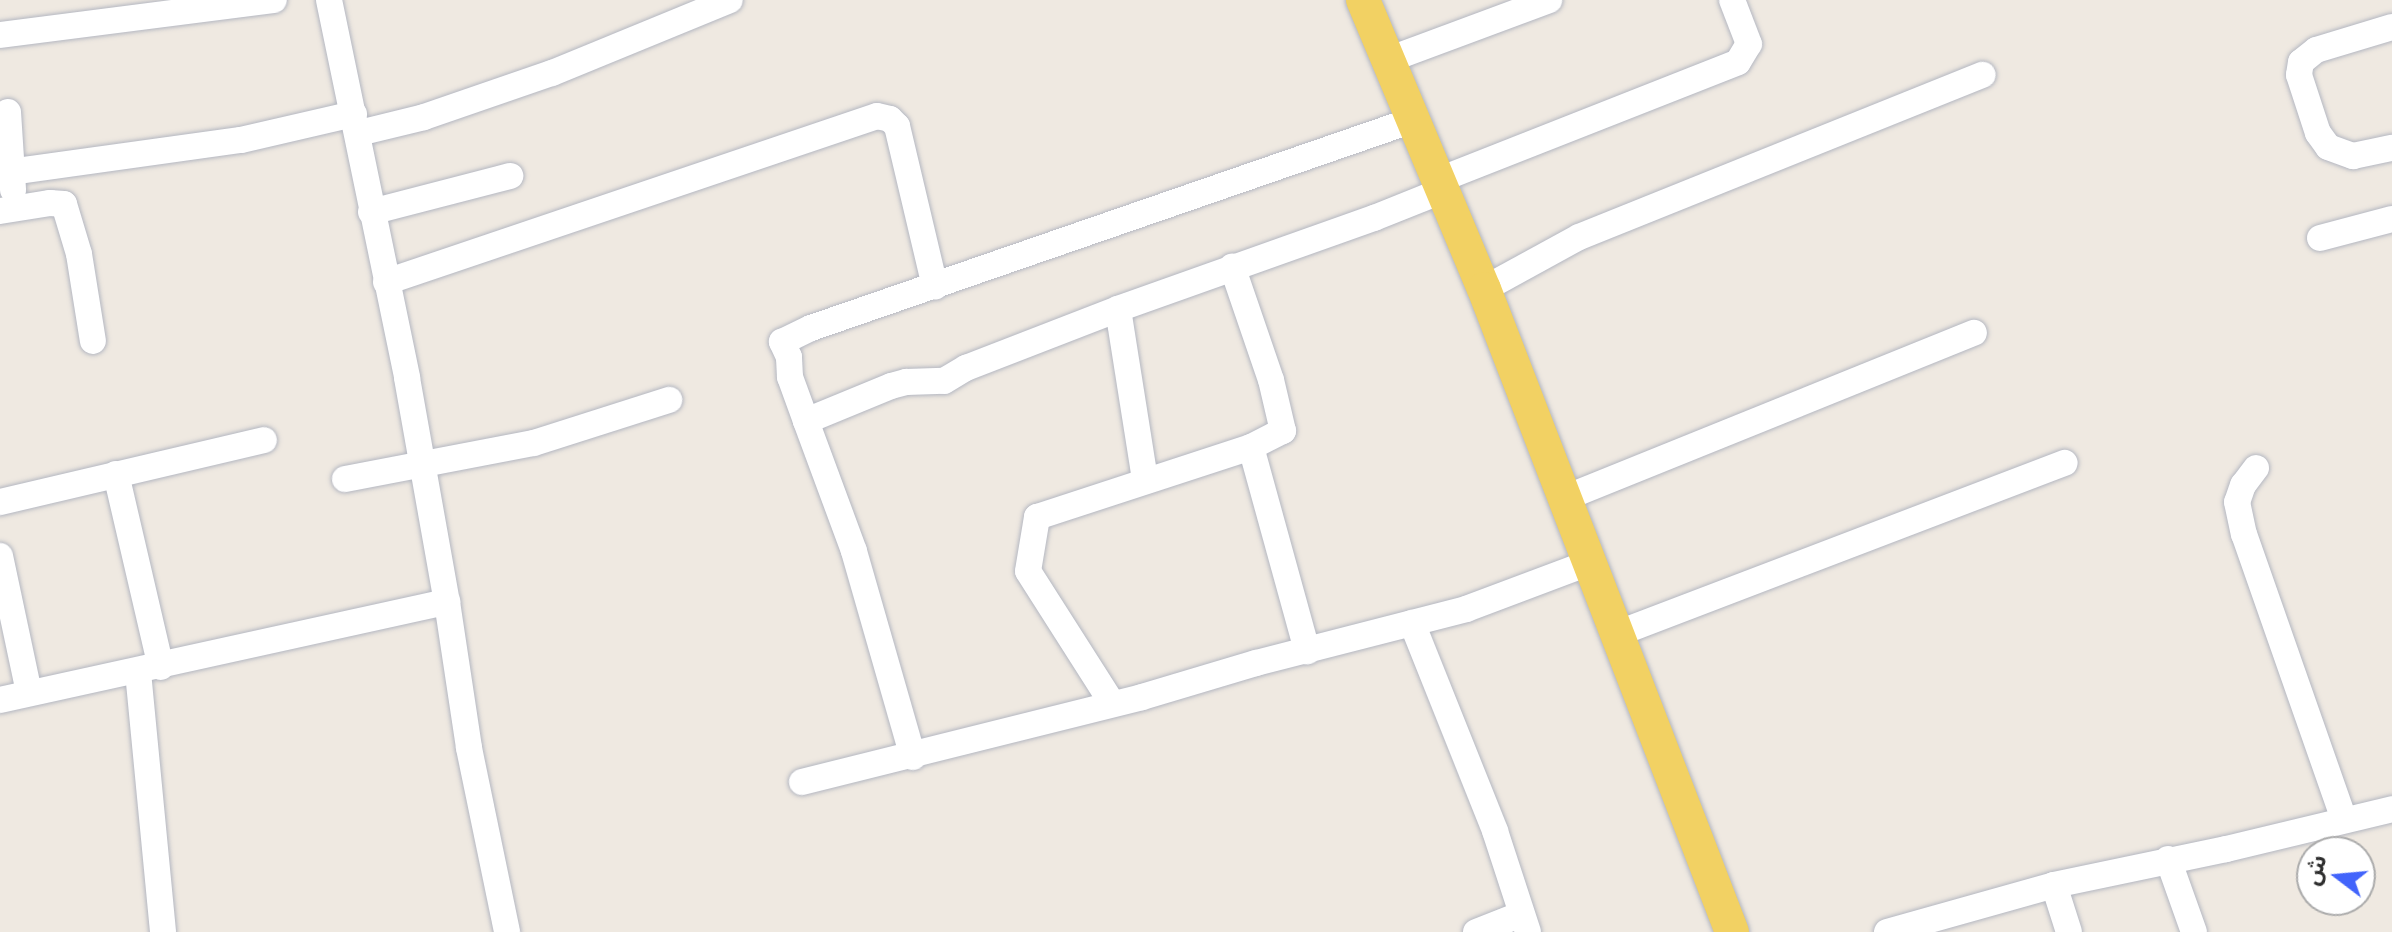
<!DOCTYPE html>
<meta charset="utf-8">
<style>
body{margin:0}
#map{position:relative;width:2392px;height:932px;overflow:hidden;background:#efe9e1;font-family:Mulish,"Noto Sans Arabic",sans-serif}
div>[style]{position:absolute}
.roads{filter:drop-shadow(0 0 2px #b4b7c1) drop-shadow(0 0 2px #b4b7c1)}
.minor>*{height:26px;margin:-13px;padding:0 13px;transform-origin:13px;border-radius:13px;background:#fff}
.major>*{height:34px;margin:-17px;padding:0 17px;transform-origin:17px;border-radius:17px;background:#f2d163}
span{translate:-50% -50%;white-space:nowrap;text-align:center;line-height:1.15;-webkit-text-stroke:6px #fff;paint-order:stroke}
.north{position:absolute;left:2296px;top:836px;width:80px;height:80px;box-sizing:border-box;background:#fff;border:2px solid #ababab;border-radius:50%;rotate:286deg;font-size:22px;font-weight:700;line-height:32px;text-align:center;color:#2e2e2e}
.north::after{content:'';display:block;margin:auto;width:28px;height:36px;background:#4264fb;clip-path:polygon(50% 0,100% 100%,50% 72%,0 100%)}
</style>
<div id="map">
<div class="roads">
<div class="minor">
<div style="left:329px;top:0;width:386px;rotate:78.3deg"></div>
<div style="left:407px;top:378px;width:228px;rotate:79.9deg"></div>
<div style="left:447px;top:602px;width:148px;rotate:81.4deg"></div>
<div style="left:469px;top:748px;width:188px;rotate:78.3deg"></div>
<div style="left:2392px;top:27px;width:79px;rotate:163.2deg"></div>
<div style="left:2316px;top:50px;width:19px;rotate:141deg"></div>
<div style="left:2301px;top:62px;width:13px;rotate:99deg"></div>
<div style="left:2299px;top:75px;width:61px;rotate:71.9deg"></div>
<div style="left:2318px;top:133px;width:17px;rotate:54deg"></div>
<div style="left:2328px;top:147px;width:27px;rotate:20deg"></div>
<div style="left:2353px;top:156px;width:40px;rotate:-12deg"></div>
<div style="left:0;top:35px;width:276px;rotate:-7.3deg"></div>
<div style="left:1388px;top:60px;width:172px;rotate:-20.4deg"></div>
<div style="left:8px;top:112px;width:78px;rotate:86.3deg"></div>
<div style="left:359px;top:133px;width:67px;rotate:-13.8deg"></div>
<div style="left:424px;top:117px;width:135px;rotate:-19deg"></div>
<div style="left:552px;top:73px;width:192px;rotate:-22.3deg"></div>
<div style="left:10px;top:172px;width:233px;rotate:-7.9deg"></div>
<div style="left:241px;top:140px;width:116px;rotate:-13deg"></div>
<div style="left:1439px;top:180px;width:321px;rotate:-21.5deg"></div>
<div style="left:1738px;top:62px;width:21px;rotate:-59deg"></div>
<div style="left:1749px;top:44px;width:47px;rotate:-111.1deg"></div>
<div style="left:0;top:211px;width:51px;rotate:-9.1deg"></div>
<div style="left:50px;top:203px;width:14px;rotate:4deg"></div>
<div style="left:64px;top:204px;width:52px;rotate:73.3deg"></div>
<div style="left:79px;top:254px;width:88px;rotate:80.9deg"></div>
<div style="left:371px;top:212px;width:144px;rotate:-14.5deg"></div>
<div style="left:2320px;top:238px;width:74px;rotate:-14.8deg"></div>
<div style="left:386px;top:282px;width:518px;rotate:-18.68deg"></div>
<div style="left:877px;top:116px;width:13px;rotate:13deg"></div>
<div style="left:890px;top:119px;width:10px;rotate:45deg"></div>
<div style="left:897px;top:126px;width:165px;rotate:76.7deg"></div>
<div style="left:1484px;top:289px;width:108px;rotate:-28.7deg"></div>
<div style="left:1579px;top:237px;width:435px;rotate:-21.9deg"></div>
<div style="left:1118px;top:309px;width:172px;rotate:81deg"></div>
<div style="left:806px;top:421px;width:47px;rotate:-110deg"></div>
<div style="left:790px;top:377px;width:20px;rotate:-93deg"></div>
<div style="left:789px;top:357px;width:17px;rotate:-115deg"></div>
<div style="left:782px;top:342px;width:32px;rotate:-26deg"></div>
<div style="left:811px;top:328px;width:637px;rotate:-19.06deg"></div>
<div style="left:1251px;top:447px;width:212px;rotate:74.6deg"></div>
<div style="left:2256px;top:468px;width:21px;rotate:127deg"></div>
<div style="left:2243px;top:485px;width:18px;rotate:109deg"></div>
<div style="left:2237px;top:502px;width:33px;rotate:78deg"></div>
<div style="left:2244px;top:534px;width:303px;rotate:70.7deg"></div>
<div style="left:116px;top:474px;width:198px;rotate:76.9deg"></div>
<div style="left:345px;top:479px;width:192px;rotate:-10.8deg"></div>
<div style="left:534px;top:443px;width:142px;rotate:-17.7deg"></div>
<div style="left:1565px;top:498px;width:441px;rotate:-22deg"></div>
<div style="left:0;top:502px;width:271px;rotate:-13.2deg"></div>
<div style="left:0;top:556px;width:140px;rotate:78deg"></div>
<div style="left:1412px;top:623px;width:224px;rotate:68.2deg"></div>
<div style="left:1495px;top:831px;width:106px;rotate:71.9deg"></div>
<div style="left:1619px;top:633px;width:477px;rotate:-20.9deg"></div>
<div style="left:138px;top:672px;width:261px;rotate:84.5deg"></div>
<div style="left:0;top:700px;width:458px;rotate:-12.4deg"></div>
<div style="left:1112px;top:703px;width:156px;rotate:-122.5deg"></div>
<div style="left:1028px;top:571px;width:55px;rotate:-80.5deg"></div>
<div style="left:1037px;top:517px;width:225px;rotate:-18.1deg"></div>
<div style="left:1251px;top:447px;width:36px;rotate:-27deg"></div>
<div style="left:1283px;top:431px;width:52px;rotate:-103.2deg"></div>
<div style="left:1271px;top:380px;width:120px;rotate:-108.9deg"></div>
<div style="left:913px;top:757px;width:214px;rotate:-106deg"></div>
<div style="left:854px;top:551px;width:139px;rotate:-110.3deg"></div>
<div style="left:806px;top:421px;width:92px;rotate:-22.4deg"></div>
<div style="left:891px;top:386px;width:16px;rotate:-15deg"></div>
<div style="left:906px;top:382px;width:38px;rotate:-2deg"></div>
<div style="left:944px;top:381px;width:26px;rotate:-31deg"></div>
<div style="left:966px;top:368px;width:163px;rotate:-21.2deg"></div>
<div style="left:1118px;top:309px;width:272px;rotate:-19.6deg"></div>
<div style="left:1374px;top:218px;width:75px;rotate:-21.8deg"></div>
<div style="left:802px;top:782px;width:350px;rotate:-14deg"></div>
<div style="left:1142px;top:697px;width:119px;rotate:-16.6deg"></div>
<div style="left:1256px;top:663px;width:217px;rotate:-14.4deg"></div>
<div style="left:1466px;top:609px;width:134px;rotate:-20.6deg"></div>
<div style="left:2168px;top:859px;width:77px;rotate:70.4deg"></div>
<div style="left:2054px;top:885px;width:49px;rotate:72.3deg"></div>
<div style="left:1476px;top:932px;width:49px;rotate:-21.4deg"></div>
<div style="left:1887px;top:932px;width:173px;rotate:-15.7deg"></div>
<div style="left:2054px;top:885px;width:176px;rotate:-11.8deg"></div>
<div style="left:2226px;top:849px;width:171px;rotate:-13.5deg"></div>
</div>
<div class="major">
<div style="left:1363px;top:0;width:313px;rotate:67.3deg"></div>
<div style="left:1484px;top:289px;width:689px;rotate:68.91deg"></div>
</div>
</div>
<div class="north">ش</div>
</div>
